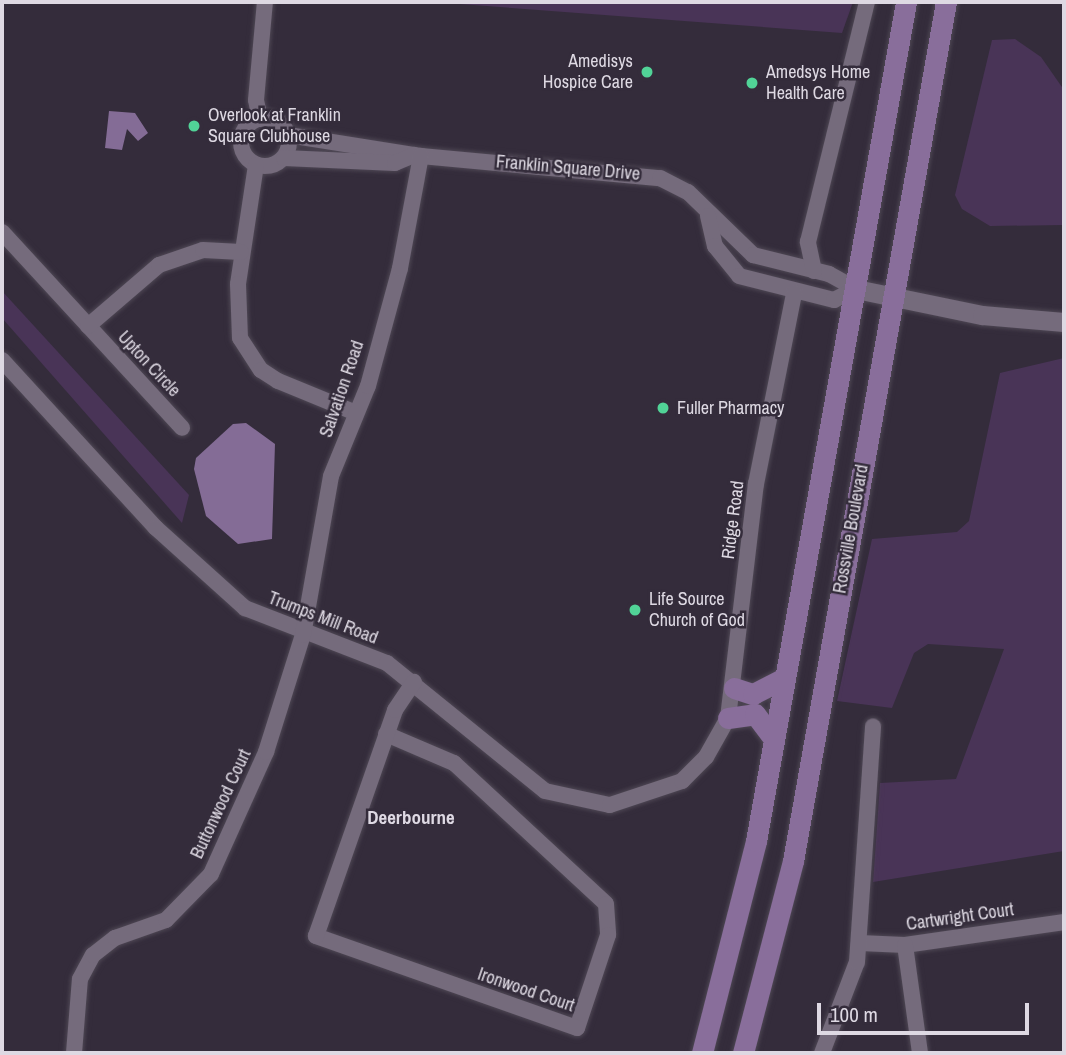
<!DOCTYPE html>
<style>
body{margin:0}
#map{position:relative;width:1066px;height:1055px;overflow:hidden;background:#342c3b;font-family:"Archivo Narrow",sans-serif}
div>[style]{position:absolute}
.green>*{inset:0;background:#493457}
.water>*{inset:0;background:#846c96}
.roads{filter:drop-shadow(0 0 2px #4e4754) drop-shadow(0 0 2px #4e4754)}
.minor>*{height:16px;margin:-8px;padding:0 8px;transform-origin:8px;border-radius:8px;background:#756b7c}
.minor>.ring{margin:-8px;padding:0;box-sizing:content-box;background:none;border:16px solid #756b7c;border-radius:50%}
.tertiary>*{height:19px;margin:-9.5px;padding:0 9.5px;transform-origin:9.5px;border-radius:9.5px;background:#756b7c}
.secondary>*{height:21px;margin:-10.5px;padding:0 10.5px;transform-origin:10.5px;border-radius:10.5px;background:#896e9b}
.dots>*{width:19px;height:19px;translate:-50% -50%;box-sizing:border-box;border:4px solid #342c3b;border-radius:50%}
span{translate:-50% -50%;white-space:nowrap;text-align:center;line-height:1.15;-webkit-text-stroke:5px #342c3b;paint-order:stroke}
.poi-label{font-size:18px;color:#ded9e3}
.right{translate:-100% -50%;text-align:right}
.left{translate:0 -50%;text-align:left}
.street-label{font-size:18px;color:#ded9e3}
.neighbourhood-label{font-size:19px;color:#ded9e3;font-weight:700}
.frame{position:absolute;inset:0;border:4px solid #ded9e3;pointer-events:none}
.scale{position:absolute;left:817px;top:1003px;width:212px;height:32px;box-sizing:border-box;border:4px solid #ded9e3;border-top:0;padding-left:9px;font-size:21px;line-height:24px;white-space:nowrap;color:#ded9e3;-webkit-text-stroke:5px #342c3b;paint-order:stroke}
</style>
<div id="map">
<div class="green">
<div style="clip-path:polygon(433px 2px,853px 2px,842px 33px)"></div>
<div style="clip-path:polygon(1015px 39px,1041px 57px,1064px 90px,1064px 225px,990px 226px,962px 209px,955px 195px,992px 40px)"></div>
<div style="clip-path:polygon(2px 291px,189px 495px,182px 523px,2px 318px)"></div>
<div style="clip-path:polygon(1064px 358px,1064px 851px,873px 882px,880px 783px,956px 779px,1004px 649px,928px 644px,914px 653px,892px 708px,837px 701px,872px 539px,957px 532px,969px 521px,1000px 373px)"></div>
</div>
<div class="water">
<div style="clip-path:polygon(109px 111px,135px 113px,148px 133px,138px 141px,127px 129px,122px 150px,105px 148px)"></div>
<div style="clip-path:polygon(246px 423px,275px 444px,272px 539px,238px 544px,206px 516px,194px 469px,196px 458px,233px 424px)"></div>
</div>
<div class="roads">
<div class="minor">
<div class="ring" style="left:241px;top:118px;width:32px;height:32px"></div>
<div style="left:260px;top:119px;width:19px;rotate:-102deg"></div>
<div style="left:256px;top:100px;width:98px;rotate:-84.8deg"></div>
<div style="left:288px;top:135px;width:135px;rotate:9deg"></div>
<div style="left:421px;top:156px;width:240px;rotate:5.3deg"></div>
<div style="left:660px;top:178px;width:31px;rotate:27deg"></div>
<div style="left:688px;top:192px;width:91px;rotate:44.1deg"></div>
<div style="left:753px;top:255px;width:78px;rotate:14deg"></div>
<div style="left:829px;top:274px;width:31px;rotate:29deg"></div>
<div style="left:284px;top:158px;width:111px;rotate:2.6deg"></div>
<div style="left:395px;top:163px;width:21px;rotate:-23deg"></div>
<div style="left:256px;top:165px;width:120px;rotate:98.6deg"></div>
<div style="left:238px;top:284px;width:54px;rotate:87.9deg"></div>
<div style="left:240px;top:338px;width:38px;rotate:57deg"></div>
<div style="left:261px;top:370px;width:20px;rotate:33deg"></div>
<div style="left:278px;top:381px;width:84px;rotate:22.3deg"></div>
<div style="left:708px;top:216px;width:31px;rotate:77deg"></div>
<div style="left:715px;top:246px;width:38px;rotate:51deg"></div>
<div style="left:739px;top:276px;width:98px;rotate:14.2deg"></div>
<div style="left:834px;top:300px;width:25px;rotate:-27deg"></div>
<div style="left:2px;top:232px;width:266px;rotate:47.4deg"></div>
<div style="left:814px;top:271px;width:30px;rotate:-102deg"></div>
<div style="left:808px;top:242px;width:247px;rotate:-76.2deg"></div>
<div style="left:88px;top:326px;width:94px;rotate:-40.7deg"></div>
<div style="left:159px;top:265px;width:46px;rotate:-18.8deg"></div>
<div style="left:203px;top:250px;width:38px;rotate:3deg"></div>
<div style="left:2px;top:360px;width:228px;rotate:47.5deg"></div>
<div style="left:156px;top:528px;width:120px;rotate:42deg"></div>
<div style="left:245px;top:608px;width:152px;rotate:21.2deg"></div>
<div style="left:387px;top:663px;width:203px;rotate:39deg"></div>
<div style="left:545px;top:791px;width:66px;rotate:12.2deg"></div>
<div style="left:610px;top:805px;width:76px;rotate:-18.4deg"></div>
<div style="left:682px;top:781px;width:34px;rotate:-45deg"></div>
<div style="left:706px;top:757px;width:45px;rotate:-60.6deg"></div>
<div style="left:728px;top:718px;width:236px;rotate:-83.2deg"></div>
<div style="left:756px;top:484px;width:195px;rotate:-78.7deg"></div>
<div style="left:386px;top:734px;width:74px;rotate:23.1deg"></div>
<div style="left:454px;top:763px;width:207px;rotate:42.8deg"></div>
<div style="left:606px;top:904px;width:31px;rotate:86deg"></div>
<div style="left:608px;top:935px;width:98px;rotate:108.4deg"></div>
<div style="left:577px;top:1028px;width:277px;rotate:-160.6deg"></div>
<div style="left:316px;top:936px;width:239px;rotate:-70.7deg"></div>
<div style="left:395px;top:710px;width:34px;rotate:-56deg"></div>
<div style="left:860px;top:943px;width:45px;rotate:2.5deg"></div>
<div style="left:905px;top:945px;width:161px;rotate:-8.2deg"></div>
<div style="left:905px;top:945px;width:109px;rotate:82.1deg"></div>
<div style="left:74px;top:1053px;width:74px;rotate:-85.4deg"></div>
<div style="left:80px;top:979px;width:27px;rotate:-62deg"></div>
<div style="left:93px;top:955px;width:28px;rotate:-38deg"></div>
<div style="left:115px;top:938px;width:54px;rotate:-19.4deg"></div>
<div style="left:166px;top:920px;width:64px;rotate:-45.6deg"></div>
<div style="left:211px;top:874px;width:134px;rotate:-65.7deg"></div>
<div style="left:266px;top:752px;width:123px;rotate:-72.5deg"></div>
<div style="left:303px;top:635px;width:161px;rotate:-80deg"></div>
<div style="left:331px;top:476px;width:97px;rotate:-67.7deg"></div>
<div style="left:368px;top:386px;width:122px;rotate:-74.8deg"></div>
<div style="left:400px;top:268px;width:114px;rotate:-79.4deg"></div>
<div style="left:822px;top:1053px;width:97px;rotate:-69deg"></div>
<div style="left:857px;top:962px;width:236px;rotate:-86.1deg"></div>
</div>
<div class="tertiary">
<div style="left:856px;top:289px;width:129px;rotate:11.7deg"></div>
<div style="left:982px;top:315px;width:82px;rotate:4.9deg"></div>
</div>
<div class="secondary">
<div style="left:734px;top:688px;width:20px;rotate:18deg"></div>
<div style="left:753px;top:694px;width:36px;rotate:-27deg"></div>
<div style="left:728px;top:718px;width:27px;rotate:-8deg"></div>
<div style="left:755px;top:714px;width:31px;rotate:53deg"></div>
<div style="left:702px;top:1053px;width:219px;rotate:-75.7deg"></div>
<div style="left:756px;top:841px;width:852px;rotate:-79.86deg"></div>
<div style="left:743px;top:1053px;width:198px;rotate:-75.4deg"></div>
<div style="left:793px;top:861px;width:873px;rotate:-79.9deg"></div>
</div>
</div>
<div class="dots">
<div style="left:647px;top:72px;background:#51d397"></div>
<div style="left:752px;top:83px;background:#51d397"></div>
<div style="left:194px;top:126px;background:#51d397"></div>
<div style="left:663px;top:408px;background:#51d397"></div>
<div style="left:635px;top:610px;background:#51d397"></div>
</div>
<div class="poi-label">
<span class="right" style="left:633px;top:72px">Amedisys<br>Hospice Care</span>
<span class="left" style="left:766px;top:83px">Amedsys Home<br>Health Care</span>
<span class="left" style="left:208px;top:126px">Overlook at Franklin<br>Square Clubhouse</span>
<span class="left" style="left:677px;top:408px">Fuller Pharmacy</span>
<span class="left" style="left:649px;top:610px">Life Source<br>Church of God</span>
</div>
<div class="street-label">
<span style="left:568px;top:168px;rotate:5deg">Franklin Square Drive</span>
<span style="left:149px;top:364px;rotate:47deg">Upton Circle</span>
<span style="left:342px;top:389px;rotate:-71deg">Salvation Road</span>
<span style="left:733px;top:520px;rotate:-83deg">Ridge Road</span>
<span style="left:851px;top:529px;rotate:-80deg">Rossville Boulevard</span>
<span style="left:323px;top:618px;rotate:21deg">Trumps Mill Road</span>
<span style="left:221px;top:804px;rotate:-65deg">Buttonwood Court</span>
<span style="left:960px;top:917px;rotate:-8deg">Cartwright Court</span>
<span style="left:526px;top:990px;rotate:19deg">Ironwood Court</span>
</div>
<div class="neighbourhood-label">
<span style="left:411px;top:818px">Deerbourne</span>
</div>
<div class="frame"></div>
<div class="scale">100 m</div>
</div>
